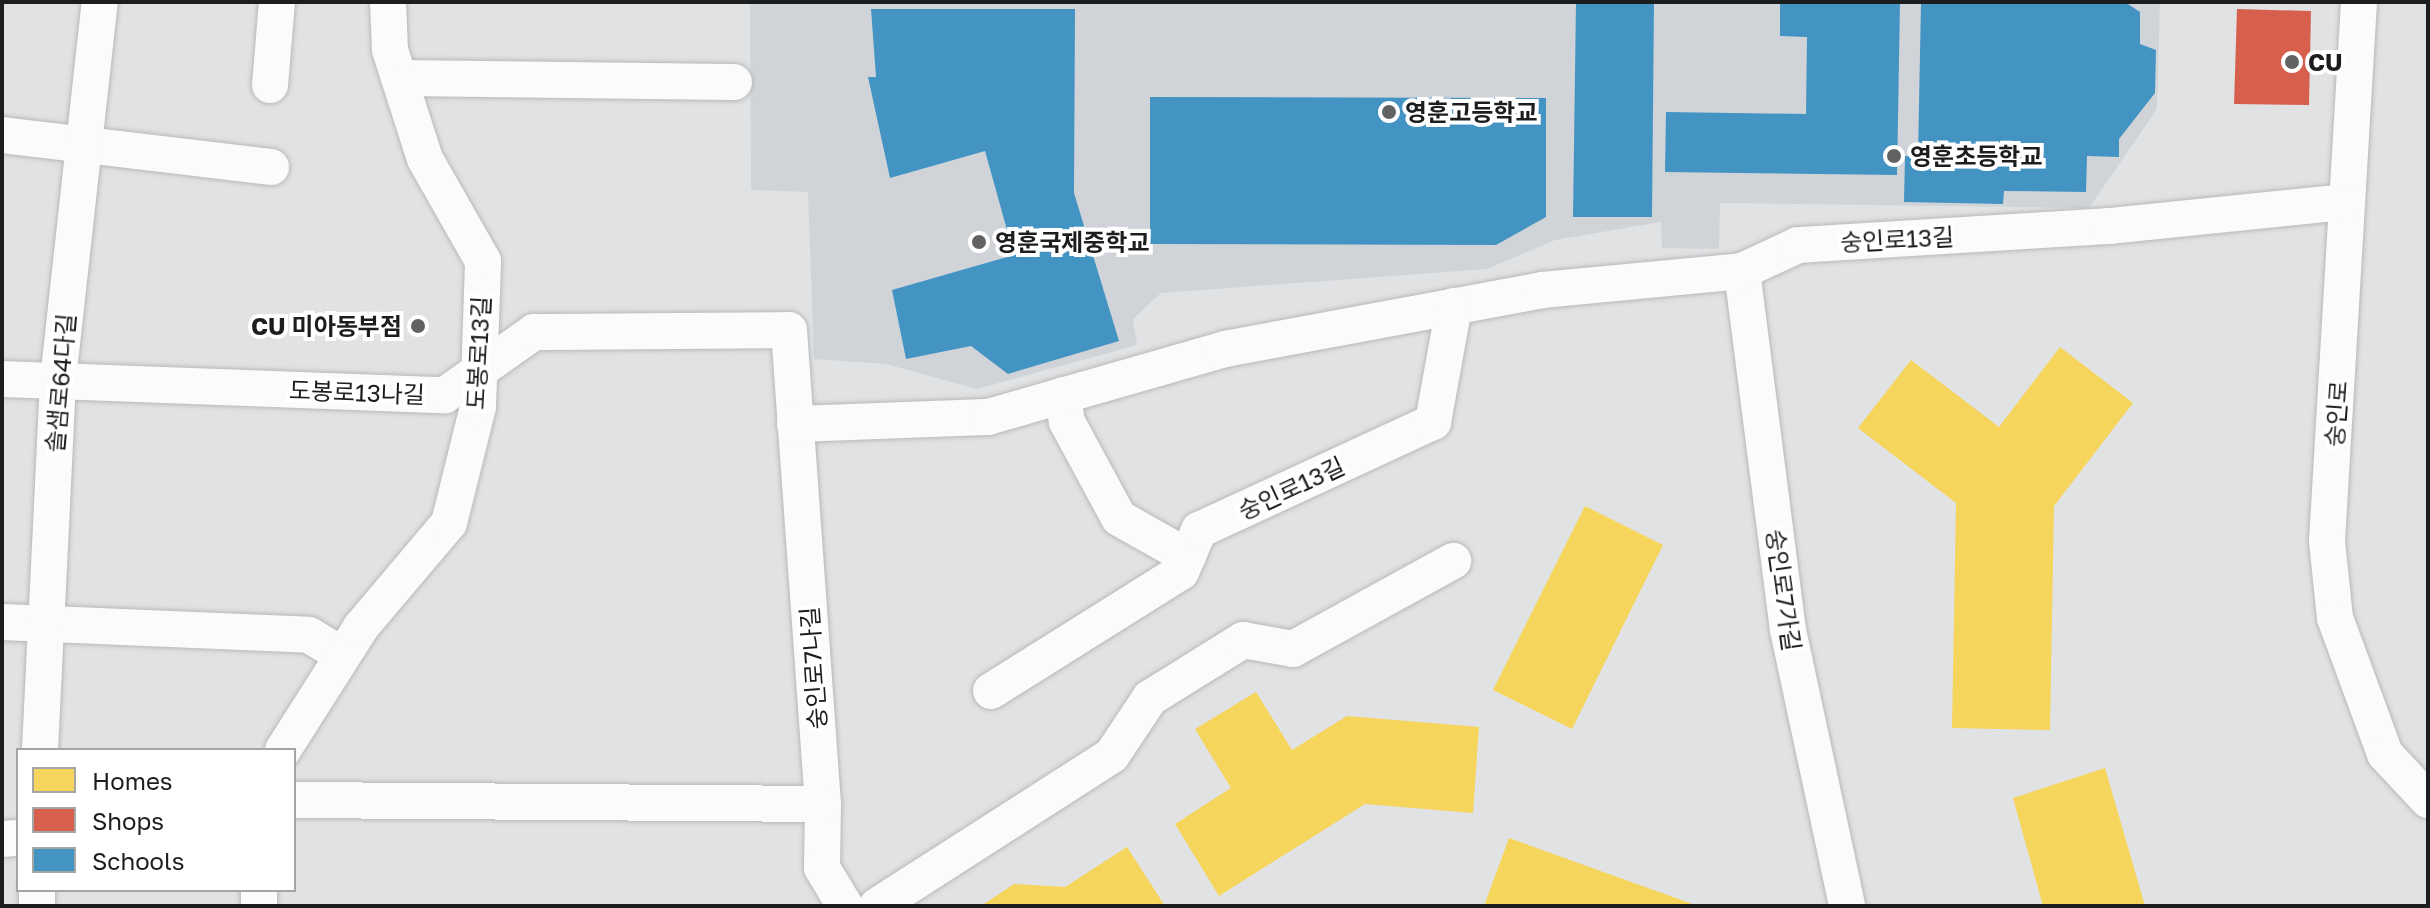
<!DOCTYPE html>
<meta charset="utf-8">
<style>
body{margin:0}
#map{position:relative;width:2430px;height:908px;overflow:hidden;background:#e1e2e3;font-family:"Golos Text","Noto Sans KR",sans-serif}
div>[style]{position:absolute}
.built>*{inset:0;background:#d0d4d9}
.homes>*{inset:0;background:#f6d55c}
.shops>*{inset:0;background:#d6604d}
.schools>*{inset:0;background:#4393c3}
.roads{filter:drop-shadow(0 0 2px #b8b9ba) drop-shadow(0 0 2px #b8b9ba)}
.minor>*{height:36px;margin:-18px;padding:0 18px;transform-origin:18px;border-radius:18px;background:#fafbfb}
.dots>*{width:22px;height:22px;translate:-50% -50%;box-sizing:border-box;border:4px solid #fff;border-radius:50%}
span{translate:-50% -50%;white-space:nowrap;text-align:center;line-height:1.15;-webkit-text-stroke:8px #fff;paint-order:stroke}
.poi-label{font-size:24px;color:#1c1d1e;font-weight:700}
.left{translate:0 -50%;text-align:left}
.right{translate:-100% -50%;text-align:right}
.street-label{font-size:24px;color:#1c1d1e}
.frame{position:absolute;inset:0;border:4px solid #1c1d1e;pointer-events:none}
.legend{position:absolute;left:16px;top:748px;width:280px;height:144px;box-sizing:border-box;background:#fff;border:2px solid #a4a5a5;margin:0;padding:10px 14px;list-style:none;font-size:24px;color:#1c1d1e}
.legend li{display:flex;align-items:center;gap:16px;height:40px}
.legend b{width:40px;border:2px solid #a4a5a5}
</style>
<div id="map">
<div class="built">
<div style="clip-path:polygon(750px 2px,2160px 2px,2157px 109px,2089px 208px,1720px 203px,1719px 249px,1662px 248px,1661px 222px,1555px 240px,1487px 269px,1161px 293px,1133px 319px,1137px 345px,977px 389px,886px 364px,814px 359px,808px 192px,751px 190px)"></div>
</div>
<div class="homes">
<div style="clip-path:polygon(2060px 347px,2133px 403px,2054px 506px,2050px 730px,1952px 728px,1956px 503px,1858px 428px,1911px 360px,1999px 427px)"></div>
<div style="clip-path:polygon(1585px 506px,1663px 545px,1572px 729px,1493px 690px)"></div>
<div style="clip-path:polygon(1256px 692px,1292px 750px,1347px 716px,1479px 727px,1473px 813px,1365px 804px,1219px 896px,1175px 824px,1231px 788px,1195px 729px)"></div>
<div style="clip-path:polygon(2105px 768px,2145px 906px,2043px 906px,2013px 798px)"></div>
<div style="clip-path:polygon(1509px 838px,1698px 906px,1484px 906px)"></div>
<div style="clip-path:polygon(1127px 847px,1165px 906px,981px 906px,1014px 884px,1065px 887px)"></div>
</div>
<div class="shops">
<div style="clip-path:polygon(2237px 9px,2311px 11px,2309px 105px,2234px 104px)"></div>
</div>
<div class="schools">
<div style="clip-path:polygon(1576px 2px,1654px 2px,1652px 217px,1573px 217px)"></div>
<div style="clip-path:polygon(1780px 2px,1900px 2px,1897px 175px,1665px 172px,1666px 112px,1806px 114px,1807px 37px,1780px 36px)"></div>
<div style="clip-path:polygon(1921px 2px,2125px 2px,2140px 12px,2140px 44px,2156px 50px,2155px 93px,2119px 139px,2119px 157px,2087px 156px,2086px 192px,2004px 191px,2003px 204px,1904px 202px,1905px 156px,1918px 156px)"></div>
<div style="clip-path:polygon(871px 9px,1075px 9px,1074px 193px,1119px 341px,1008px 374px,971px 346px,906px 359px,892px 290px,1014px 255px,985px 151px,890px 178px,868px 77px,876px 77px)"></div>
<div style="clip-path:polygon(1150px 97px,1546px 98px,1546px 217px,1496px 245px,1150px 244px)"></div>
</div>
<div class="roads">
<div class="minor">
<div style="left:2359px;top:2px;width:540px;rotate:93.4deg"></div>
<div style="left:2327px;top:541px;width:77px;rotate:84.1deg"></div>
<div style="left:2335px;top:618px;width:145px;rotate:69.8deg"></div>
<div style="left:2385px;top:754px;width:63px;rotate:46.9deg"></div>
<div style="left:399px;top:78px;width:335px;rotate:0.7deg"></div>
<div style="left:270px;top:85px;width:83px;rotate:-85.2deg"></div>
<div style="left:2px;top:135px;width:271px;rotate:6.8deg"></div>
<div style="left:1742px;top:271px;width:362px;rotate:82.7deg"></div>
<div style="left:1788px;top:630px;width:282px;rotate:77.9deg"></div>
<div style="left:2px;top:379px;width:443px;rotate:2.1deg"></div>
<div style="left:445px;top:395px;width:109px;rotate:-35.3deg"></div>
<div style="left:534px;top:332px;width:255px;rotate:-0.4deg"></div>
<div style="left:789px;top:330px;width:475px;rotate:85.9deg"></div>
<div style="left:823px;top:804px;width:64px;rotate:90.9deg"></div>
<div style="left:822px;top:868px;width:44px;rotate:58.8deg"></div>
<div style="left:1063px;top:395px;width:27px;rotate:82deg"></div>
<div style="left:1067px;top:422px;width:109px;rotate:61.6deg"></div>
<div style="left:1119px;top:518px;width:79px;rotate:29.5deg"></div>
<div style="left:795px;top:424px;width:193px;rotate:-2.1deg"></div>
<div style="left:988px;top:417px;width:247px;rotate:-16deg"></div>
<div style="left:1225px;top:349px;width:322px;rotate:-10.5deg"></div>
<div style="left:1542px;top:290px;width:201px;rotate:-5.4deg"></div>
<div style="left:1742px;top:271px;width:62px;rotate:-24.9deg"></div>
<div style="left:1798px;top:245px;width:312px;rotate:-3.5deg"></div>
<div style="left:2109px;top:226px;width:238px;rotate:-5.8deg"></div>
<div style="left:2px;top:622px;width:307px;rotate:2.4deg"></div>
<div style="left:309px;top:635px;width:39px;rotate:31deg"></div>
<div style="left:991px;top:691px;width:224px;rotate:-32.1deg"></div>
<div style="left:1181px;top:572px;width:46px;rotate:-66.8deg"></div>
<div style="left:1199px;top:530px;width:258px;rotate:-24.8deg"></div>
<div style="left:1433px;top:422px;width:118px;rotate:-79.7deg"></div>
<div style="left:40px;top:750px;width:370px;rotate:-87.2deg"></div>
<div style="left:58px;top:380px;width:380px;rotate:-83.7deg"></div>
<div style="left:283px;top:750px;width:146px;rotate:-57.6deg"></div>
<div style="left:361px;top:627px;width:136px;rotate:-49.8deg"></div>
<div style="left:449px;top:523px;width:120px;rotate:-76deg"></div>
<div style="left:478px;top:407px;width:146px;rotate:-88deg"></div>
<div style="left:483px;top:261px;width:117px;rotate:-119.6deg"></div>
<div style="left:425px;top:159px;width:114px;rotate:-107.8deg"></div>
<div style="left:390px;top:50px;width:48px;rotate:-92.4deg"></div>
<div style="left:294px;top:800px;width:529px;rotate:0.43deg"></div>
<div style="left:2px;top:839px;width:16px;rotate:-4deg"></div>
<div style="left:37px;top:906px;width:16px;rotate:-90deg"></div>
<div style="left:259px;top:906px;width:16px;rotate:-90deg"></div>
<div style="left:877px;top:906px;width:279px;rotate:-32.7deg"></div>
<div style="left:1112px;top:755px;width:69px;rotate:-56.3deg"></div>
<div style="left:1150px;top:698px;width:110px;rotate:-31.9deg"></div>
<div style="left:1243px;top:640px;width:51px;rotate:10.2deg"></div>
<div style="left:1293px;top:649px;width:183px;rotate:-28.8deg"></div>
</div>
</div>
<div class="dots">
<div style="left:2292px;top:62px;background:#616263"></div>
<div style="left:1389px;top:112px;background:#616263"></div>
<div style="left:1894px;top:156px;background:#616263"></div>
<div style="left:979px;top:242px;background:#616263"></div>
<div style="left:418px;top:326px;background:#616263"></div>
</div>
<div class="poi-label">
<span class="left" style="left:2308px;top:62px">CU</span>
<span class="left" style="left:1405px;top:112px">영훈고등학교</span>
<span class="left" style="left:1910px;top:156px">영훈초등학교</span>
<span class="left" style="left:995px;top:242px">영훈국제중학교</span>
<span class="right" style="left:402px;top:326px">CU 미아동부점</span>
</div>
<div class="street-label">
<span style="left:1897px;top:239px;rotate:-3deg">숭인로13길</span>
<span style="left:478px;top:353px;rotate:-87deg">도봉로13길</span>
<span style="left:60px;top:383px;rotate:-85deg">솔샘로64다길</span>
<span style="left:357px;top:392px;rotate:2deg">도봉로13나길</span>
<span style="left:2336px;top:414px;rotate:-86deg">숭인로</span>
<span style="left:1291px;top:488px;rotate:-25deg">숭인로13길</span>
<span style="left:1784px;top:590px;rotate:82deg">숭인로7가길</span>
<span style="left:813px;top:668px;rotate:-94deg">숭인로7나길</span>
</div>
<div class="frame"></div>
<ul class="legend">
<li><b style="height:22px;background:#f6d55c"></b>Homes</li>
<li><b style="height:22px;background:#d6604d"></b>Shops</li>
<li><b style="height:22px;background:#4393c3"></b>Schools</li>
</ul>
</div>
